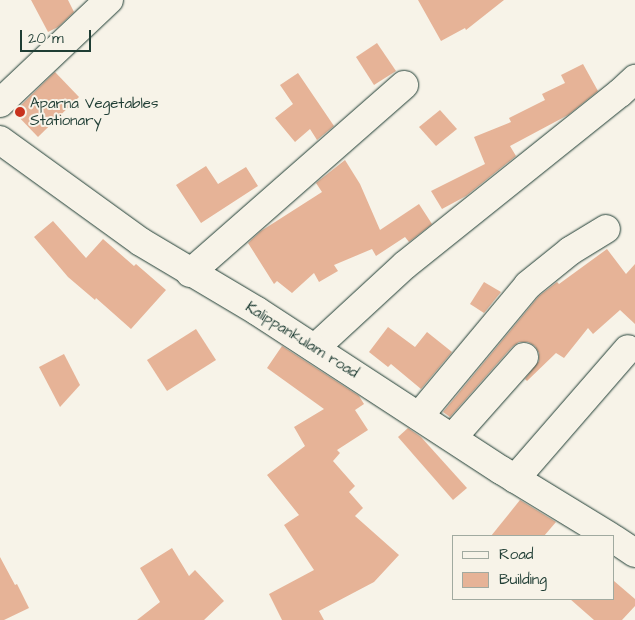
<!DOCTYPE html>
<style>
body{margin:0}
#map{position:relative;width:635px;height:620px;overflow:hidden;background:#f7f3e8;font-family:"Architects Daughter",sans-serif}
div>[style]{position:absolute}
.building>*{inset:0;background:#e6b397}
.roads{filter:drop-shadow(0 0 1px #1f3d34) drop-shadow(0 0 1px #1f3d34)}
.minor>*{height:28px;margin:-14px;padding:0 14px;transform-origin:14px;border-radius:14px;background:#f7f3e8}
.tertiary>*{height:28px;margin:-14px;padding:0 14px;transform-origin:14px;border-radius:14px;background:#f7f3e8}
.dots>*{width:14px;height:14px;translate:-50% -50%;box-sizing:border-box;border:2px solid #f7f3e8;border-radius:50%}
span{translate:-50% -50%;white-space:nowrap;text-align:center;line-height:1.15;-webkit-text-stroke:4px #f7f3e8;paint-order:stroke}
.poi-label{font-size:15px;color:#1f3d34}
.left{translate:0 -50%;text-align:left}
.street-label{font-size:15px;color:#1f3d34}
.legend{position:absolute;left:452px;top:535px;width:162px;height:65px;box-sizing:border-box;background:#f7f3e8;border:1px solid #a1aaa0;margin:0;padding:6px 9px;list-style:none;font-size:15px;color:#1f3d34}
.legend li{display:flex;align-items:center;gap:10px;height:25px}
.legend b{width:25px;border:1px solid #a1aaa0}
.scale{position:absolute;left:20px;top:30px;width:71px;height:22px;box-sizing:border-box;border:2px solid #1f3d34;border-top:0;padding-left:6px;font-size:15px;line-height:18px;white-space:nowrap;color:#1f3d34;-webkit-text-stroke:4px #f7f3e8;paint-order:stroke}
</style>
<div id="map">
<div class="building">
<div style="clip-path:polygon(31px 0,68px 0,74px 12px,58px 27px,48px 32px)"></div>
<div style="clip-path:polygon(418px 0,504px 0,466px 30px,465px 28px,441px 41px)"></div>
<div style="clip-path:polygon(377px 43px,396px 71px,374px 85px,356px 57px)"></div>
<div style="clip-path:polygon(583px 64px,598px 91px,568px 115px,510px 146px,516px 156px,466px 196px,442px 209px,431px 191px,485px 164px,474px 137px,511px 122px,509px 118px,545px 100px,542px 94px,565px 83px,561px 75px)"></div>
<div style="clip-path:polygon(55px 72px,79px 97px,38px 137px,14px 112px)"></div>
<div style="clip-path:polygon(298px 73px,334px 126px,317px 140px,310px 129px,295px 142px,275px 118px,293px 104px,280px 85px)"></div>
<div style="clip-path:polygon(440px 110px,457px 129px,436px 146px,419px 127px)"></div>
<div style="clip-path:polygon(345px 160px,360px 184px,380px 230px,419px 204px,432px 224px,409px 242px,405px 237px,376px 256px,372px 249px,334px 265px,338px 271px,319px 282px,314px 273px,292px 293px,277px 281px,274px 284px,248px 243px,261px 231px,322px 192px,316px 183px)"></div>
<div style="clip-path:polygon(206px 166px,218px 184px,246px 167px,258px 186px,201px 223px,176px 185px)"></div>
<div style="clip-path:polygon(53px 221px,86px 258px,103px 239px,134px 266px,136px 264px,166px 290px,131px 329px,96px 298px,95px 300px,68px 277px,34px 237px)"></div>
<div style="clip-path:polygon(607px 249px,626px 274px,635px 264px,635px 324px,620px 310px,593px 334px,588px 328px,564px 358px,556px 353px,527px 381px,525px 379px,539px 361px,539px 353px,535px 346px,528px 342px,519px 342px,512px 347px,450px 417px,443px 412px,539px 296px,557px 282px,559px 284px)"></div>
<div style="clip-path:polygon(484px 282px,501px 292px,484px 313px,470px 304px)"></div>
<div style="clip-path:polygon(388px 327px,415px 347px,427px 332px,452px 352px,421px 389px,391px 364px,388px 367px,369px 352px)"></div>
<div style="clip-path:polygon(196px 329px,216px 360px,167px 391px,147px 360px)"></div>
<div style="clip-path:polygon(282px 346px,359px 396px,364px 404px,355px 410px,368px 430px,337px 450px,340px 453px,333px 461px,355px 486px,349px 492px,363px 508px,355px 516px,399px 555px,374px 582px,319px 611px,324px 620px,282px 620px,269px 594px,314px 570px,284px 525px,299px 515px,267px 475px,305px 446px,294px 427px,324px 409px,267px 368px)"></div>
<div style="clip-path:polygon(64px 354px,80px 385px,60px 407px,39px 367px)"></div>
<div style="clip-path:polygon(408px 428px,421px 437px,467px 488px,453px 500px,398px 437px)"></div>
<div style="clip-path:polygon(520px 500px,556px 522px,544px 536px,491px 536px)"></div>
<div style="clip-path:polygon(172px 548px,189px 576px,195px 570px,224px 601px,204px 620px,137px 620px,160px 602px,140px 568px)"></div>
<div style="clip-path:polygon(0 557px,15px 585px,17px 584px,29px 608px,4px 620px,0 620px)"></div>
<div style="clip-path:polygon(614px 581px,635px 599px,635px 606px,622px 620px,594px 620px,570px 599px,614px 599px)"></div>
</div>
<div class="roads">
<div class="minor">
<div style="left:0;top:103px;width:150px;rotate:-43.4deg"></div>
<div style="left:190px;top:273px;width:285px;rotate:-41.3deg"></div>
<div style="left:315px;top:348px;width:122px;rotate:-42.7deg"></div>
<div style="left:405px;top:265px;width:275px;rotate:-38.7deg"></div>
<div style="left:620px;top:93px;width:21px;rotate:-43deg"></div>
<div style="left:419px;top:416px;width:170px;rotate:-50.2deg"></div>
<div style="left:528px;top:285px;width:54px;rotate:-39deg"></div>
<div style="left:570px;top:251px;width:42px;rotate:-31.4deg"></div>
<div style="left:453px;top:437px;width:107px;rotate:-48.4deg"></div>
<div style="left:515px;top:479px;width:172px;rotate:-49deg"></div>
</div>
<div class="tertiary">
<div style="left:0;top:140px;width:174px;rotate:35.9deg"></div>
<div style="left:141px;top:242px;width:135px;rotate:30.7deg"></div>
<div style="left:257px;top:311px;width:291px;rotate:33.1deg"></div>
<div style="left:501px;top:470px;width:127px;rotate:31.4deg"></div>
<div style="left:614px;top:539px;width:25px;rotate:34deg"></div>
</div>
</div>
<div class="dots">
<div style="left:20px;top:112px;background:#c8321e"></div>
</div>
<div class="poi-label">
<span class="left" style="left:30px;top:112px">Aparna Vegetables<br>Stationary</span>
</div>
<div class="street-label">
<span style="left:302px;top:340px;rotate:32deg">Kalippankulam road</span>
</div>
<ul class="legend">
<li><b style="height:6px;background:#f7f3e8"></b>Road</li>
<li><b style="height:14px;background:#e6b397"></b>Building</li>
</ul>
<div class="scale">20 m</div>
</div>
